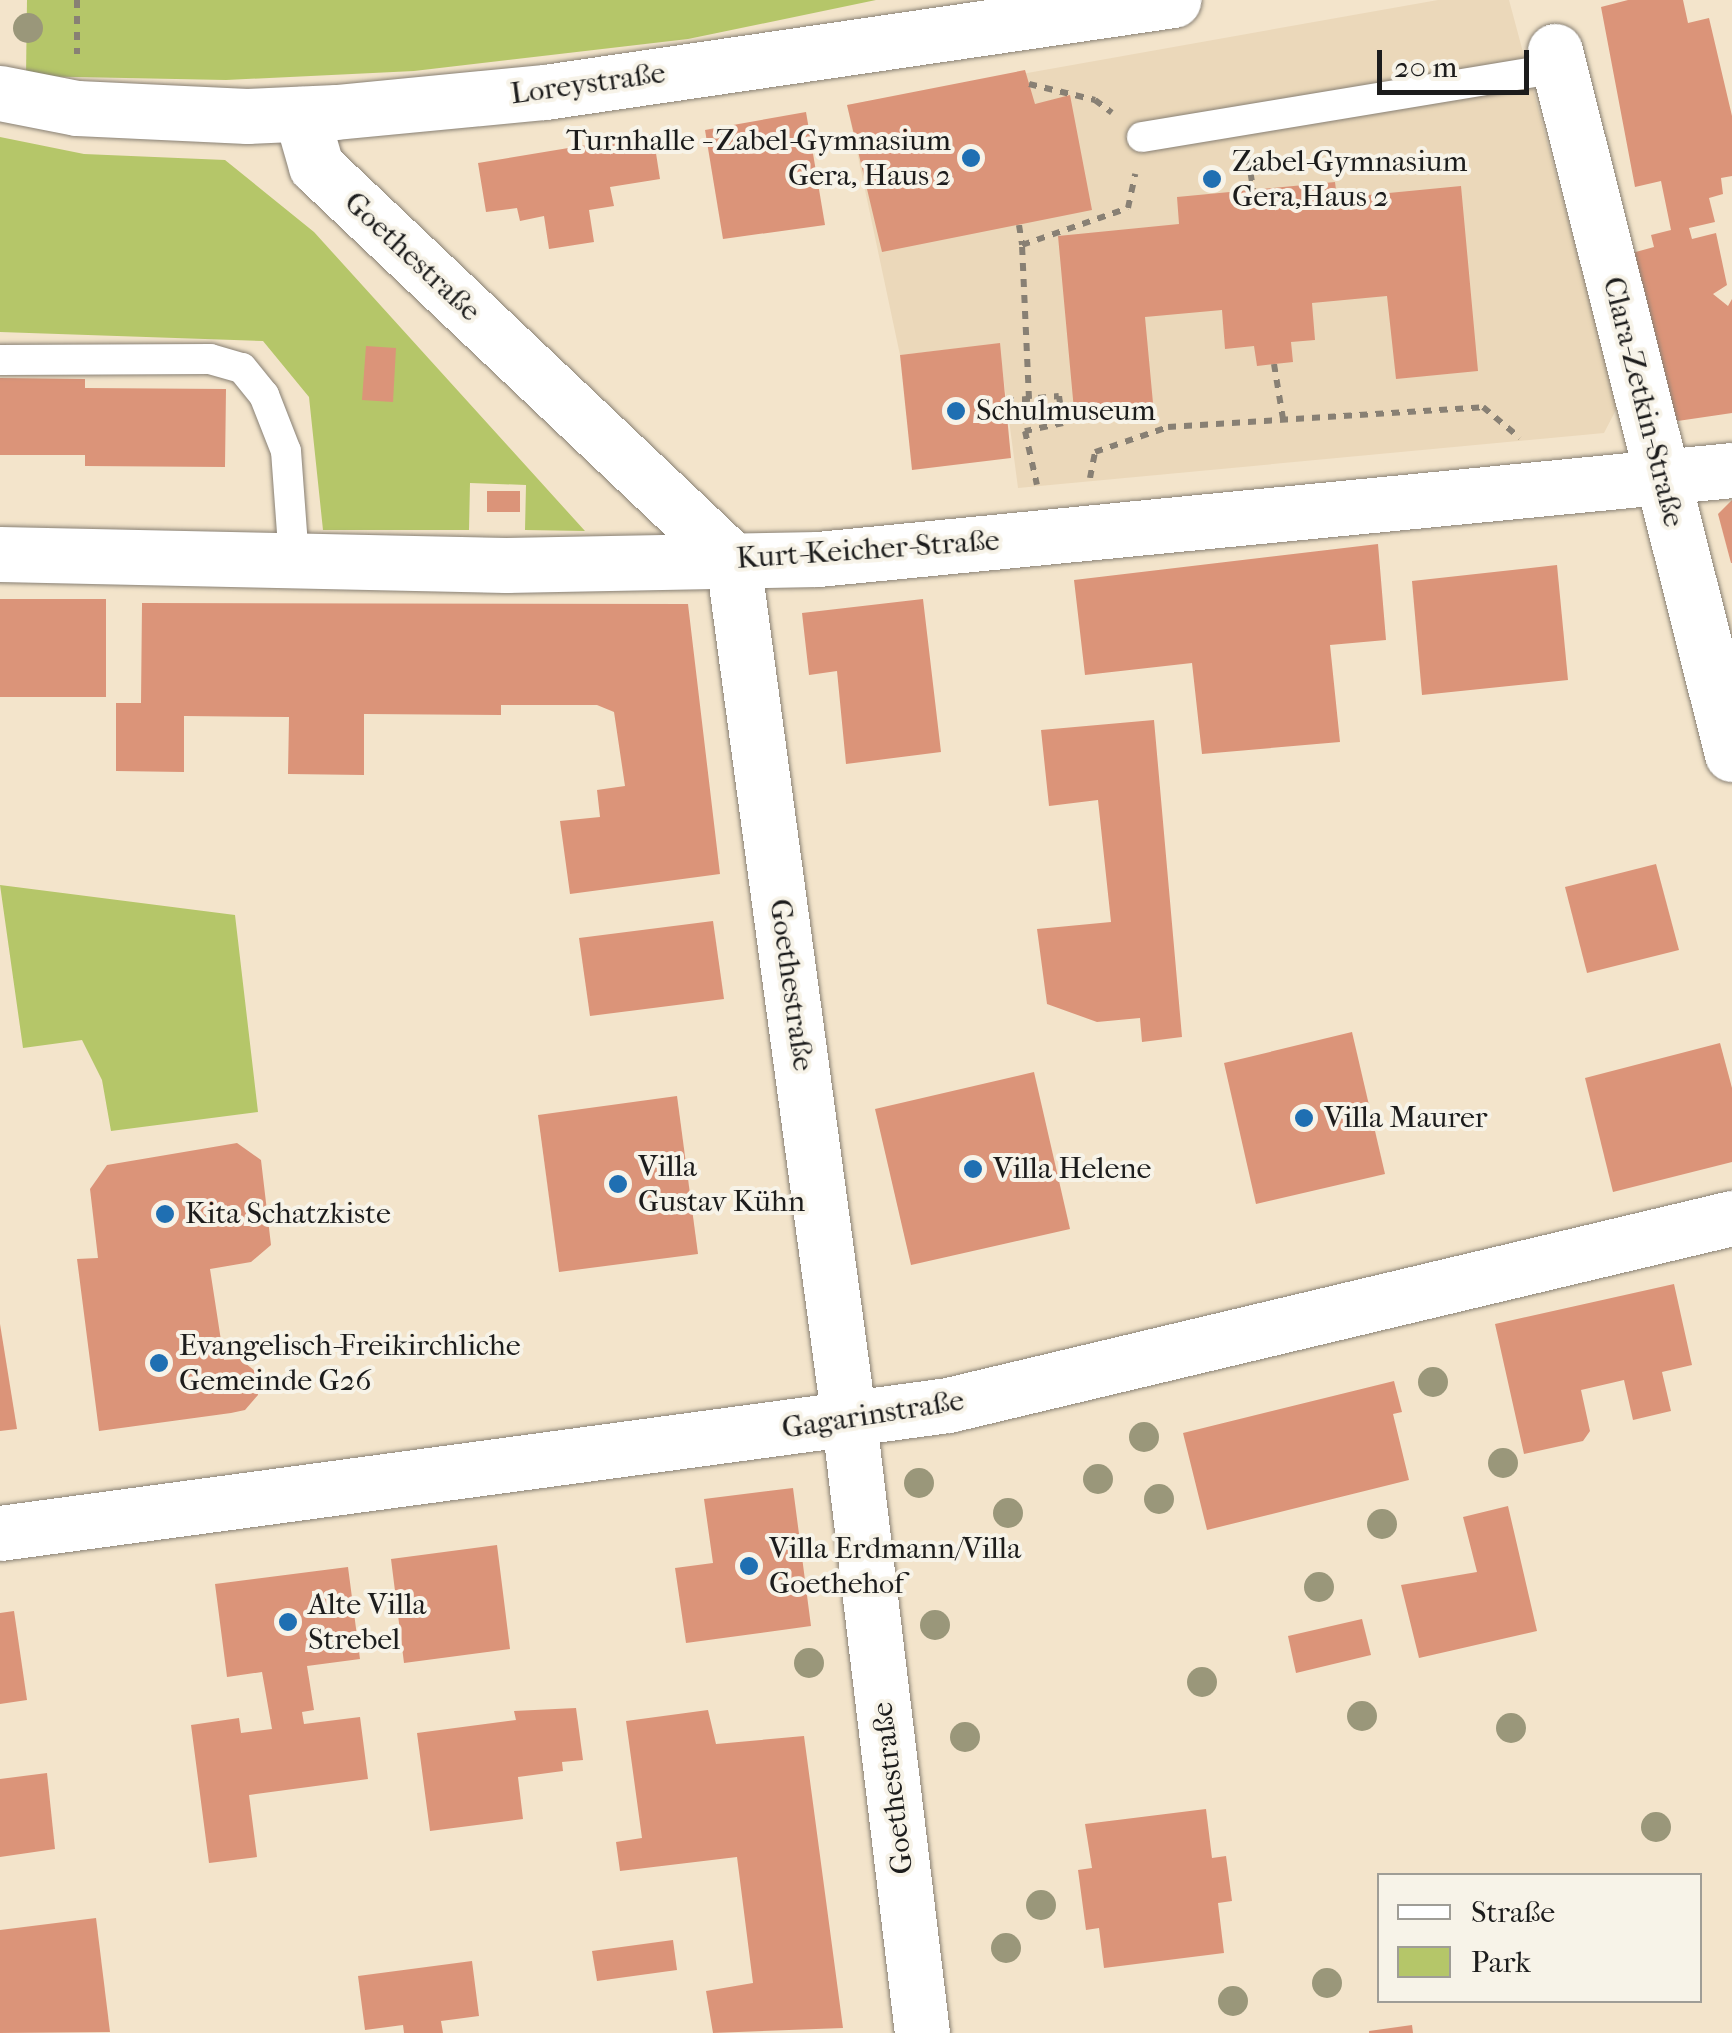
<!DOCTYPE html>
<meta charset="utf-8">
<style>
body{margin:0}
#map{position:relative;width:1732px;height:2033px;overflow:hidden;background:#f3e4cb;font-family:"IM FELL French Canon",serif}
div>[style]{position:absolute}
.built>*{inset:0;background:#ebd8ba}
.green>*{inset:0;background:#b5c669}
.building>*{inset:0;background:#db9479}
.path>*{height:6px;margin-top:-3px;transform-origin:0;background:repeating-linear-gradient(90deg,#888074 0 8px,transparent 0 16px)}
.roads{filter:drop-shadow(0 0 2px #888074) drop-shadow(0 0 2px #888074)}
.service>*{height:30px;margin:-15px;padding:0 15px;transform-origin:15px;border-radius:15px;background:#fff}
.minor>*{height:55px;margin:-27.5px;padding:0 27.5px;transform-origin:27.5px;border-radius:27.5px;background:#fff}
.tertiary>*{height:55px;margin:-27.5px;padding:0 27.5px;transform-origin:27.5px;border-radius:27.5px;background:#fff}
.trees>*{width:30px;height:30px;margin:-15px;border-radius:50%;background:#9a977a}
.dots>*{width:28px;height:28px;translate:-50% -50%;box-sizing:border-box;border:5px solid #f7f3e8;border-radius:50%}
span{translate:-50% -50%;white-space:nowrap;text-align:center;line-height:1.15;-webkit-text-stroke:8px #f7f3e8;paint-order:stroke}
.street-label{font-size:30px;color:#1c1c1c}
.poi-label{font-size:30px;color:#1c1c1c}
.right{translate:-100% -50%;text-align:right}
.left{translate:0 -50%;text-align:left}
.legend{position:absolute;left:1377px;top:1873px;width:325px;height:130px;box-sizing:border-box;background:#f7f3e8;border:2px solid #9f9d96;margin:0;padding:12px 18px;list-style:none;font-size:30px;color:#1c1c1c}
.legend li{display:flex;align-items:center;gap:20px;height:50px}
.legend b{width:50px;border:2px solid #9f9d96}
.scale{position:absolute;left:1377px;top:50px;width:152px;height:45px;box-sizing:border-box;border:5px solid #1c1c1c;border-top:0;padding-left:12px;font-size:30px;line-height:35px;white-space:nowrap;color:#1c1c1c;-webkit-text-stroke:8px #f7f3e8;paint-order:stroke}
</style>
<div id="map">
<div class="built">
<div style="clip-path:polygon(1438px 0,1509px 0,1618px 406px,1604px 433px,1018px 488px,999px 344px,900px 355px,847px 105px)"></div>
</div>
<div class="green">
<div style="clip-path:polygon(27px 0,876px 0,688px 39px,414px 71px,226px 80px,26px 76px)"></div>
<div style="clip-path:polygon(0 137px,84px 154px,225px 160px,314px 232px,585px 531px,525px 530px,526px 485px,470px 483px,469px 530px,323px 530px,309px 397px,263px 341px,0 332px)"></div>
<div style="clip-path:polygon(0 885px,235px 915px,258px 1112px,111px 1131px,102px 1080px,82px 1040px,23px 1048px)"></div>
</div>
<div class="building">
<div style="clip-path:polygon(1628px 0,1683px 0,1688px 23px,1709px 18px,1732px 116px,1732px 176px,1721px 178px,1723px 194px,1709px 198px,1715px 222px,1689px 228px,1692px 239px,1716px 233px,1727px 285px,1713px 294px,1728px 306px,1732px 299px,1732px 413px,1664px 423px,1632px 253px,1654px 247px,1651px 235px,1671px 230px,1661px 181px,1635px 187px,1601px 7px)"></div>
<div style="clip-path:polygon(1025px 70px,1035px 104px,1070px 95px,1092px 210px,882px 252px,847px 105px)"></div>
<div style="clip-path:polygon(806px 112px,825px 225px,723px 239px,705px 130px)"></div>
<div style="clip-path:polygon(653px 134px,660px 179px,610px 187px,614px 206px,589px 210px,594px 242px,549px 249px,544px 216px,520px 221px,517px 208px,486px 212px,478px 163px)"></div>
<div style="clip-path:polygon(1335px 182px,1337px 198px,1461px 186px,1478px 371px,1396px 379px,1387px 296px,1312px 303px,1315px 340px,1291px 342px,1293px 362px,1257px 366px,1254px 346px,1225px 349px,1222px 310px,1145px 317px,1153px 403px,1074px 410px,1058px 236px,1179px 224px,1177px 197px)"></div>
<div style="clip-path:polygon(1000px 343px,1011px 458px,912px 470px,900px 355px)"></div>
<div style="clip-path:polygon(366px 346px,396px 348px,393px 402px,362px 400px)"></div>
<div style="clip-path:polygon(0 378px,85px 379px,85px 388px,226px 389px,225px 467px,85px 466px,85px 455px,0 455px)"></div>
<div style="clip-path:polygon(487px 491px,520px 491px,520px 512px,487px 512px)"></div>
<div style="clip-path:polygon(1732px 500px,1732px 563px,1731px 563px,1718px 514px)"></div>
<div style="clip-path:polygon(1378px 544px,1386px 640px,1330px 645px,1340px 742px,1202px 754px,1192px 663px,1085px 675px,1074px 580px)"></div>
<div style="clip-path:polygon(1557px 565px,1568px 680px,1422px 695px,1412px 581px)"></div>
<div style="clip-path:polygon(0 599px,106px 599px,106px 697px,0 697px)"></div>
<div style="clip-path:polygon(923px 599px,941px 752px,846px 764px,837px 671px,809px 675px,802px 613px)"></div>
<div style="clip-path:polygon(142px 603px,688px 604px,720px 874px,570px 894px,560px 821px,600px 817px,597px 790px,625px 786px,614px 712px,597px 705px,501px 705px,501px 715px,364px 714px,364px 775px,288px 774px,289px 717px,184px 716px,184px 772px,116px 771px,116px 703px,141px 703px)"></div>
<div style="clip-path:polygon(1154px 720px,1182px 1037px,1142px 1042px,1140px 1018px,1097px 1022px,1047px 1004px,1037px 929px,1111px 922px,1098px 800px,1049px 806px,1041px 730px)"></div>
<div style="clip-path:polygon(1656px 864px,1679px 950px,1587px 973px,1565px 887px)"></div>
<div style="clip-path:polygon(713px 921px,724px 999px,590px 1016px,579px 938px)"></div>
<div style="clip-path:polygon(1352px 1032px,1385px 1174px,1256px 1204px,1224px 1063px)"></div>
<div style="clip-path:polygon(1720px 1043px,1732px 1088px,1732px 1162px,1613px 1192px,1585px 1078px)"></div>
<div style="clip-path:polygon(1034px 1072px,1070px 1229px,911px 1265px,875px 1109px)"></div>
<div style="clip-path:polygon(677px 1096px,698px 1254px,559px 1272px,538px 1115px)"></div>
<div style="clip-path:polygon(237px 1143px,261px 1160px,271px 1245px,251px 1262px,210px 1269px,224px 1360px,240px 1359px,255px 1371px,258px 1395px,245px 1410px,231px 1413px,99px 1431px,77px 1259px,98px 1258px,90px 1189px,107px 1165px)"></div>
<div style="clip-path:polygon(1674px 1284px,1692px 1365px,1662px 1372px,1671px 1411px,1633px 1420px,1624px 1380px,1581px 1390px,1590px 1431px,1583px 1441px,1524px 1454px,1495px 1324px)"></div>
<div style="clip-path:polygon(0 1324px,17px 1429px,0 1431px)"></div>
<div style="clip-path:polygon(1394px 1381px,1402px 1412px,1393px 1414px,1409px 1480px,1207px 1530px,1183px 1433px)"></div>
<div style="clip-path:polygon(793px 1488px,811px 1626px,686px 1643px,675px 1568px,713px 1563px,704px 1499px)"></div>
<div style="clip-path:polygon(1508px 1506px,1537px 1631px,1419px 1658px,1401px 1585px,1477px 1572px,1463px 1517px)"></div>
<div style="clip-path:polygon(497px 1545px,510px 1649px,404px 1663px,391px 1559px)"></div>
<div style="clip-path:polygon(348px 1567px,360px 1659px,307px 1666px,314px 1710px,302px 1712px,304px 1724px,360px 1717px,368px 1779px,249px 1795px,257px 1857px,209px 1863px,191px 1725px,239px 1718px,241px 1733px,272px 1729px,262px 1672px,227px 1677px,215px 1584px)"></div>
<div style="clip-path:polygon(14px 1611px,27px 1700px,0 1704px,0 1613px)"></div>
<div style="clip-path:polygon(1362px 1619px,1371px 1655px,1296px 1673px,1288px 1636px)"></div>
<div style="clip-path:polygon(576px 1708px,583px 1760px,562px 1762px,563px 1771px,518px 1777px,523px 1819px,430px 1831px,417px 1733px,516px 1720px,514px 1711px)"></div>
<div style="clip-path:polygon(708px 1710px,716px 1744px,804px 1736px,843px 2028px,713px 2033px,706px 1991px,753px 1983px,737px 1857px,620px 1871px,616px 1842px,642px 1838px,626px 1721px)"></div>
<div style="clip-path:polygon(47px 1773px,55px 1849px,0 1857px,0 1779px)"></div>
<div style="clip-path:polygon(1206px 1809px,1212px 1858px,1226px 1856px,1232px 1901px,1218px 1903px,1224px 1953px,1104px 1968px,1099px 1928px,1086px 1930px,1078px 1870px,1092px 1868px,1085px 1824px)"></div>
<div style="clip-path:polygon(96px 1918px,110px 2032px,0 2033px,0 1930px)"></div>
<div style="clip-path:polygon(673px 1940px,677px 1970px,597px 1981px,592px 1951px)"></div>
<div style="clip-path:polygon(472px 1961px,479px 2016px,441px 2021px,443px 2033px,404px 2033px,403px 2025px,365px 2030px,358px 1976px)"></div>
<div style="clip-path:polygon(1412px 2025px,1413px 2033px,1369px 2033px,1369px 2031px)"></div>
</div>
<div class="path">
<div style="left:77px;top:0;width:54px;rotate:90deg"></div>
<div style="left:1029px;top:84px;width:68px;rotate:13.6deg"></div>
<div style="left:1095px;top:100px;width:21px;rotate:37deg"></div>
<div style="left:1248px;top:157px;width:33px;rotate:81deg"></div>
<div style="left:1019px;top:225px;width:20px;rotate:81deg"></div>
<div style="left:1274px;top:364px;width:56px;rotate:80.7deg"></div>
<div style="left:1029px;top:399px;width:154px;rotate:-92.6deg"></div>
<div style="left:1022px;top:245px;width:112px;rotate:-19.2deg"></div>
<div style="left:1128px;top:208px;width:35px;rotate:-78deg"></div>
<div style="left:1006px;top:401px;width:53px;rotate:-5.4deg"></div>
<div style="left:1059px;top:396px;width:27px;rotate:82deg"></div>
<div style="left:1063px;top:423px;width:39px;rotate:168deg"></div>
<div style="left:1025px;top:431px;width:55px;rotate:77.5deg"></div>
<div style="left:1090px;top:478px;width:26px;rotate:-79deg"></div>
<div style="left:1095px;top:452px;width:77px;rotate:-18.9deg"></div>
<div style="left:1168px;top:427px;width:316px;rotate:-3.6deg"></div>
<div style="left:1483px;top:407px;width:48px;rotate:40deg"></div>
</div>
<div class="roads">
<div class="service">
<div style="left:1142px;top:137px;width:424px;rotate:-9.4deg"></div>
<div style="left:0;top:360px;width:210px;rotate:-0.3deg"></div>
<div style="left:210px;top:359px;width:33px;rotate:16deg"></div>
<div style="left:242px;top:368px;width:35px;rotate:51deg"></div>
<div style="left:264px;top:395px;width:60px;rotate:68.6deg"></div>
<div style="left:286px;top:451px;width:109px;rotate:85.8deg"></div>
</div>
<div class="minor">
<div style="left:1555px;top:51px;width:725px;rotate:75.87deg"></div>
<div style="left:0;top:93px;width:78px;rotate:11deg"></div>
<div style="left:77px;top:108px;width:170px;rotate:2.7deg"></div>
<div style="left:247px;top:116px;width:89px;rotate:-2.6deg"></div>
<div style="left:336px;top:112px;width:210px;rotate:-5.5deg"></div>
<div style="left:545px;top:92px;width:635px;rotate:-8.33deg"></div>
<div style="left:301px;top:114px;width:54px;rotate:73.9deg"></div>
<div style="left:316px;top:166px;width:574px;rotate:43.45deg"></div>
<div style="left:733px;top:561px;width:868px;rotate:82.32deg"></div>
<div style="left:849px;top:1421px;width:616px;rotate:83.2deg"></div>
<div style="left:0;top:554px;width:506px;rotate:1.25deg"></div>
<div style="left:506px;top:565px;width:312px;rotate:-1.1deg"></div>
<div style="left:818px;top:559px;width:918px;rotate:-5.56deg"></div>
</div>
<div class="tertiary">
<div style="left:0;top:1533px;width:957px;rotate:-7.69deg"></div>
<div style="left:948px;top:1405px;width:806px;rotate:-13.42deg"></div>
</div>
</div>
<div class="trees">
<div style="left:28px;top:28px"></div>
<div style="left:1433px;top:1382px"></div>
<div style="left:1144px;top:1437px"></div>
<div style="left:1503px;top:1463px"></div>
<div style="left:1098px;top:1479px"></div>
<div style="left:919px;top:1483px"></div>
<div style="left:1159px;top:1499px"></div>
<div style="left:1008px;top:1513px"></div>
<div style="left:1382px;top:1524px"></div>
<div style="left:1319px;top:1587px"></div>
<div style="left:935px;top:1625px"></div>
<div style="left:809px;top:1663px"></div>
<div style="left:1202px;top:1682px"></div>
<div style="left:1362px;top:1716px"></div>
<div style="left:1511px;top:1728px"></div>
<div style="left:965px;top:1737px"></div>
<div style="left:1656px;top:1827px"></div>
<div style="left:1041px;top:1905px"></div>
<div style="left:1006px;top:1948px"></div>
<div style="left:1327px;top:1983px"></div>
<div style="left:1233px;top:2001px"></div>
</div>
<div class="dots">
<div style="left:971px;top:158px;background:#1f6fb2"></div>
<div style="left:1212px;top:179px;background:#1f6fb2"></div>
<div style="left:956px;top:411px;background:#1f6fb2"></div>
<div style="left:1304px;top:1118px;background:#1f6fb2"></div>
<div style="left:973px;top:1169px;background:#1f6fb2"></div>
<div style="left:618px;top:1184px;background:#1f6fb2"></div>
<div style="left:165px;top:1214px;background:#1f6fb2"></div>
<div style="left:159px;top:1363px;background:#1f6fb2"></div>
<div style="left:749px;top:1566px;background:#1f6fb2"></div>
<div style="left:288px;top:1622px;background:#1f6fb2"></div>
</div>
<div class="street-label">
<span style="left:588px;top:84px;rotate:-8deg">Loreystraße</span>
<span style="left:412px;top:257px;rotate:43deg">Goethestraße</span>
<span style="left:1643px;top:402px;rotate:76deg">Clara-Zetkin-Straße</span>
<span style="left:868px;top:550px;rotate:-4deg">Kurt-Keicher-Straße</span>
<span style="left:791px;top:985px;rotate:82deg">Goethestraße</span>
<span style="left:873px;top:1415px;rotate:-9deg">Gagarinstraße</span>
<span style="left:893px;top:1788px;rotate:-97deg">Goethestraße</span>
</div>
<div class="poi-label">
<span class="right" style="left:951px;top:158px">Turnhalle - Zabel-Gymnasium<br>Gera, Haus 2</span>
<span class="left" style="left:1232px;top:179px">Zabel-Gymnasium<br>Gera,Haus 2</span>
<span class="left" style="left:976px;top:411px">Schulmuseum</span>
<span class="left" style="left:1324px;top:1118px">Villa Maurer</span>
<span class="left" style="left:638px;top:1184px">Villa<br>Gustav Kühn</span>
<span class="left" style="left:993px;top:1169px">Villa Helene</span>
<span class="left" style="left:185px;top:1214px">Kita Schatzkiste</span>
<span class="left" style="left:179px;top:1363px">Evangelisch-Freikirchliche<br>Gemeinde G26</span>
<span class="left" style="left:769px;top:1566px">Villa Erdmann/Villa<br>Goethehof</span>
<span class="left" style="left:308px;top:1622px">Alte Villa<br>Strebel</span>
</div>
<ul class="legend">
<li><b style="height:12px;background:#fff"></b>Straße</li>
<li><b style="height:28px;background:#b5c669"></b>Park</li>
</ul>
<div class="scale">20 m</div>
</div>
